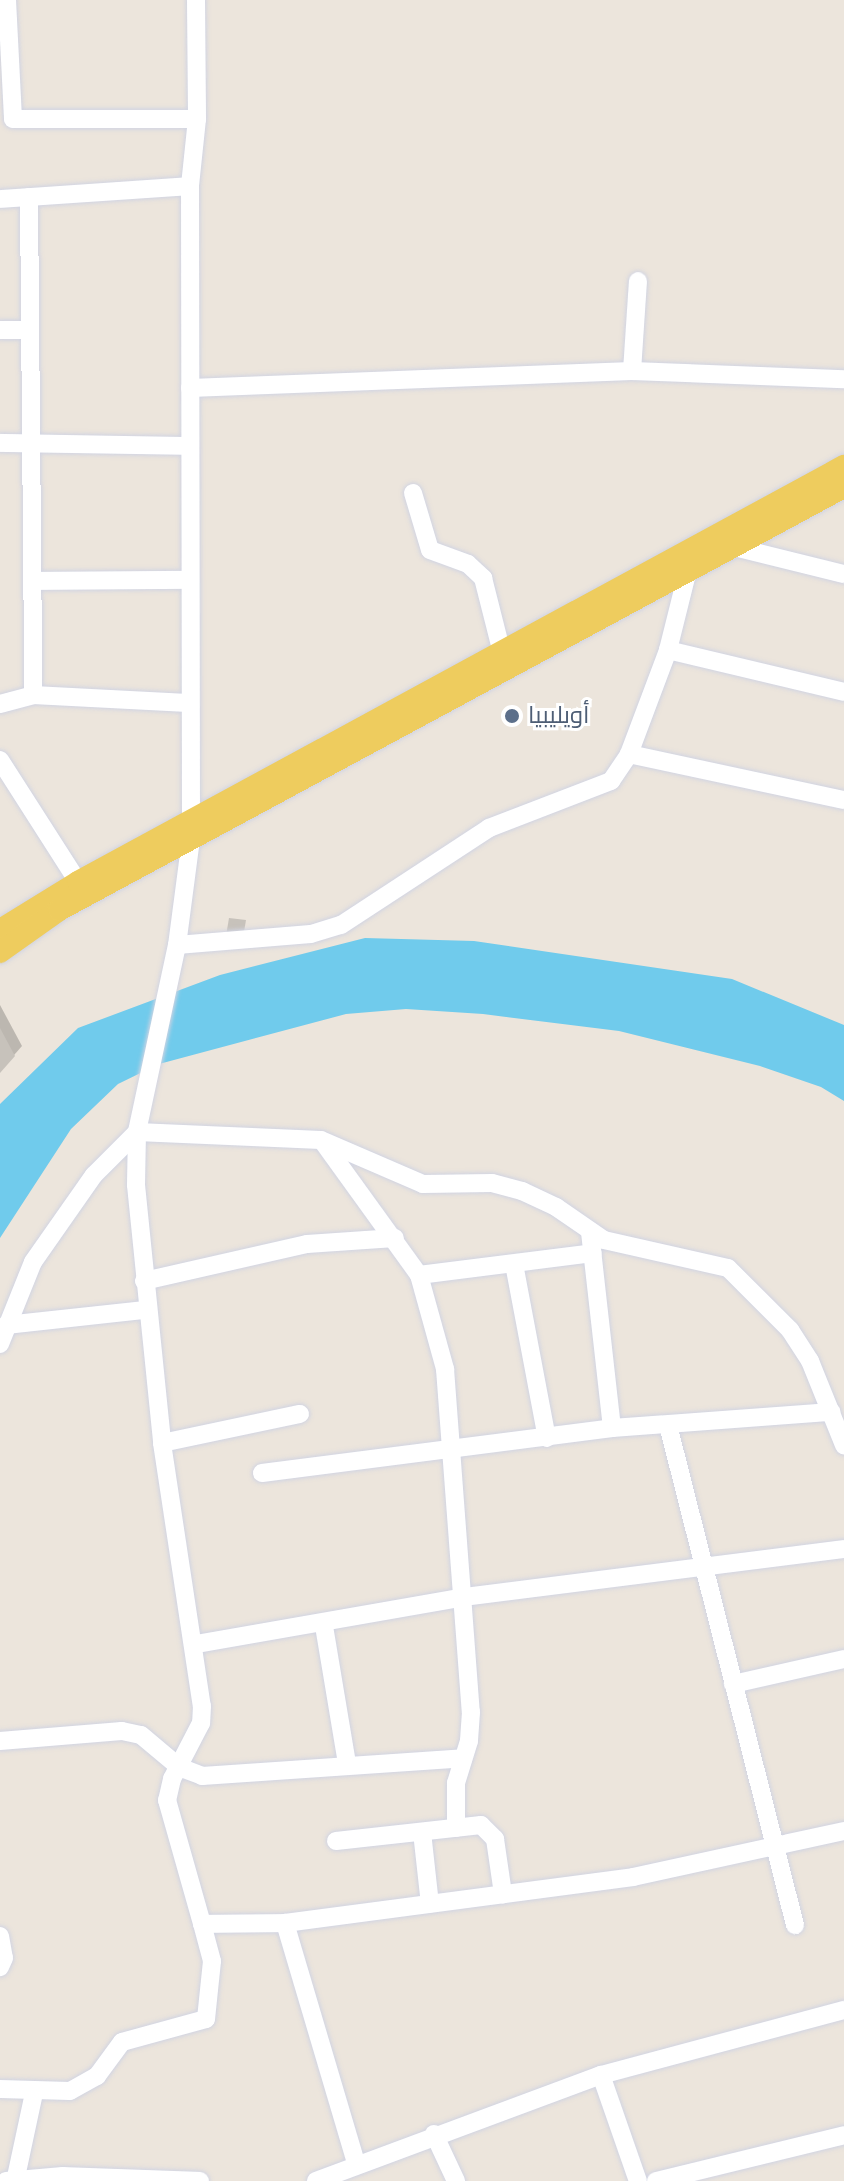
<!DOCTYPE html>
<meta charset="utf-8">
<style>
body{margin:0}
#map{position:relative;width:844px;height:2181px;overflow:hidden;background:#ece5dc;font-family:"Source Sans 3",Cairo,sans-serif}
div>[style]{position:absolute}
.water>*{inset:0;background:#70cbec}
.shadow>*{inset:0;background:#0003}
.building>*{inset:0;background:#c7c2bb}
.roads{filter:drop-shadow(0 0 2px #d1d4e2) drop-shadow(0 0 2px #d1d4e2)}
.minor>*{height:18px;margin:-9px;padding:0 9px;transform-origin:9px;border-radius:9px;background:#fff}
.major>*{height:22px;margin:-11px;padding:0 11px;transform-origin:11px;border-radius:11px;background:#eecc5e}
.dots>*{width:22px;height:22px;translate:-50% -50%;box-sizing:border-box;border:4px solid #fff;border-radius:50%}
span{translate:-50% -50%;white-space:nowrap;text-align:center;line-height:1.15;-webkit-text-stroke:6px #fff;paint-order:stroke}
.service-label{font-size:24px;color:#4e5e75}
.left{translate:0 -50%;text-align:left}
</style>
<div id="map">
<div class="water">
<div style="clip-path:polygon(365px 938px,474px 941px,732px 979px,844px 1025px,844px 1101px,821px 1087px,760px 1066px,619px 1031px,483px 1014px,406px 1009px,346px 1014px,159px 1064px,118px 1084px,71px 1129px,0 1238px,0 1104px,78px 1028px,220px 975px)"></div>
</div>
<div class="shadow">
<div style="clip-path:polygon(0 1005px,22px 1046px,0 1071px)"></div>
</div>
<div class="building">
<div style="clip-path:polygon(229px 918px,246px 920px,243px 938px,226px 936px)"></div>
<div style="clip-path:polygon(0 1028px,15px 1056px,0 1073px)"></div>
</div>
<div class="roads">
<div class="minor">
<div style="left:7px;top:0;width:119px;rotate:87.1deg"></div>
<div style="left:13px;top:119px;width:184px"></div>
<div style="left:196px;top:0;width:119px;rotate:89.5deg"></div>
<div style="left:197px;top:119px;width:67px;rotate:96deg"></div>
<div style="left:190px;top:186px;width:653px;rotate:89.91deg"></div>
<div style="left:191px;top:839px;width:107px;rotate:97.5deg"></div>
<div style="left:177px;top:945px;width:191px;rotate:102.1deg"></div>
<div style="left:137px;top:1132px;width:53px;rotate:91.1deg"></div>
<div style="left:136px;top:1185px;width:259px;rotate:84.2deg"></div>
<div style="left:162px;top:1443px;width:266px;rotate:81.4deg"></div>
<div style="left:202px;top:1706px;width:17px;rotate:93deg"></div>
<div style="left:201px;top:1723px;width:63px;rotate:117.4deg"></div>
<div style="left:172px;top:1779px;width:22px;rotate:103deg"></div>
<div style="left:167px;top:1800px;width:129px;rotate:74.2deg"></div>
<div style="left:202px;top:1924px;width:83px;rotate:-0.7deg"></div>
<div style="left:285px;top:1923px;width:250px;rotate:73.5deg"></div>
<div style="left:29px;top:197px;width:498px;rotate:89.5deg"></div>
<div style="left:0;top:199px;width:190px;rotate:-3.9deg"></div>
<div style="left:0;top:330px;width:28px"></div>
<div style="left:632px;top:371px;width:90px;rotate:-86.2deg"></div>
<div style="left:190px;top:388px;width:442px;rotate:-2.2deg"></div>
<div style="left:632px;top:371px;width:212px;rotate:2.2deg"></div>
<div style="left:0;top:443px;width:190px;rotate:0.9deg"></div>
<div style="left:413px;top:493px;width:59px;rotate:73.4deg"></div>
<div style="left:430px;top:550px;width:40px;rotate:20.2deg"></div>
<div style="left:468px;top:564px;width:21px;rotate:43deg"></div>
<div style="left:483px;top:578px;width:77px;rotate:75.8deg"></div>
<div style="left:738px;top:548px;width:109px;rotate:13.8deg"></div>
<div style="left:33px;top:581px;width:155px;rotate:-0.4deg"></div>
<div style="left:668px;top:650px;width:181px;rotate:13.4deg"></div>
<div style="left:0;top:704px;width:34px;rotate:-15deg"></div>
<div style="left:33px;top:695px;width:155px;rotate:3deg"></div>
<div style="left:629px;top:754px;width:220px;rotate:12.1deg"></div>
<div style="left:0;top:760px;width:145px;rotate:57.4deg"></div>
<div style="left:177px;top:945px;width:134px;rotate:-4.7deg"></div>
<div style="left:311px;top:934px;width:31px;rotate:-17deg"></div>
<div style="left:341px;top:925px;width:177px;rotate:-33.2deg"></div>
<div style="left:489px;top:828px;width:131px;rotate:-21.1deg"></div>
<div style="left:611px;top:781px;width:32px;rotate:-56deg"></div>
<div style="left:629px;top:754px;width:111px;rotate:-69.4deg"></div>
<div style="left:668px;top:650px;width:78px;rotate:-76deg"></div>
<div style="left:323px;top:1142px;width:164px;rotate:54.2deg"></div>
<div style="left:419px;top:1275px;width:98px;rotate:74.5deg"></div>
<div style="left:445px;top:1369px;width:344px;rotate:85.7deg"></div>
<div style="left:471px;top:1712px;width:29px;rotate:94deg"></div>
<div style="left:469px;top:1741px;width:44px;rotate:107.2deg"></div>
<div style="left:456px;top:1783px;width:45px;rotate:90deg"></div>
<div style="left:590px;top:1232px;width:197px;rotate:83.6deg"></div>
<div style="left:514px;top:1264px;width:177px;rotate:79.3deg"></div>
<div style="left:419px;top:1275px;width:175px;rotate:-7.2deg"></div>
<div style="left:144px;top:1281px;width:167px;rotate:-12.8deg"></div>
<div style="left:307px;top:1244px;width:88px;rotate:-3.9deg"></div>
<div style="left:6px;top:1325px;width:140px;rotate:-6.2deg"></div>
<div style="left:0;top:1344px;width:88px;rotate:-68.1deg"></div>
<div style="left:33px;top:1262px;width:106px;rotate:-55deg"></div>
<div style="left:94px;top:1175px;width:61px;rotate:-45deg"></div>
<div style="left:137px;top:1132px;width:184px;rotate:2.5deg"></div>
<div style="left:321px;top:1140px;width:111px;rotate:23.3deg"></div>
<div style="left:423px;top:1184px;width:69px;rotate:-0.8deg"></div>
<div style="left:492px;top:1183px;width:31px;rotate:15deg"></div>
<div style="left:522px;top:1191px;width:38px;rotate:25deg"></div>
<div style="left:556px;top:1207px;width:58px;rotate:34.5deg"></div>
<div style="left:604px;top:1240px;width:127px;rotate:12.7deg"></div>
<div style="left:728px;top:1268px;width:88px;rotate:45deg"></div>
<div style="left:790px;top:1330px;width:37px;rotate:57deg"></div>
<div style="left:810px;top:1361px;width:91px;rotate:68deg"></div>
<div style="left:668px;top:1425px;width:516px;rotate:75.75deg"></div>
<div style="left:162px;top:1443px;width:141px;rotate:-11.9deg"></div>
<div style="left:262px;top:1473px;width:353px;rotate:-7.3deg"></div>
<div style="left:612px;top:1428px;width:220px;rotate:-4.2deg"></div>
<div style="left:324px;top:1626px;width:139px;rotate:80.5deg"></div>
<div style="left:196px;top:1644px;width:272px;rotate:-9.9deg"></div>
<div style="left:464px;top:1597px;width:383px;rotate:-7.2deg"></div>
<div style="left:733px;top:1684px;width:114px;rotate:-12.7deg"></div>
<div style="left:0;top:1741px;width:122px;rotate:-4.7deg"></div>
<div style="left:122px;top:1731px;width:19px;rotate:12deg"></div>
<div style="left:141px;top:1735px;width:50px;rotate:40.1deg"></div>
<div style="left:179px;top:1767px;width:25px;rotate:21deg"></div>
<div style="left:202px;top:1776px;width:262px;rotate:-3.9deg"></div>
<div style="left:422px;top:1832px;width:72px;rotate:83.7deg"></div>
<div style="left:336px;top:1841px;width:146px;rotate:-6.3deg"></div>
<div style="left:481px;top:1825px;width:20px;rotate:45deg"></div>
<div style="left:495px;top:1839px;width:56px;rotate:81.7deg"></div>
<div style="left:285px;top:1923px;width:351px;rotate:-7.5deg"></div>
<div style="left:633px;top:1877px;width:216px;rotate:-12.3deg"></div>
<div style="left:0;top:1936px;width:22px;rotate:80deg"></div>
<div style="left:4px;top:1958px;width:10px;rotate:114deg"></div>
<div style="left:601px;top:2075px;width:112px;rotate:70.8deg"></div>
<div style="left:0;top:2089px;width:70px;rotate:1.6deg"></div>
<div style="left:70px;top:2091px;width:31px;rotate:-29deg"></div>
<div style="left:97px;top:2076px;width:42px;rotate:-53.7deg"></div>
<div style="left:122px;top:2042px;width:87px;rotate:-15.3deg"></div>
<div style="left:206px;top:2019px;width:58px;rotate:-84.1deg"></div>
<div style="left:212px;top:1961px;width:38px;rotate:-105deg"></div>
<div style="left:434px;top:2134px;width:52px;rotate:64.9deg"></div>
<div style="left:16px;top:2177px;width:86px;rotate:-77.9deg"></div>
<div style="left:6px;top:2181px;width:57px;rotate:-5deg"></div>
<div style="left:63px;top:2176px;width:137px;rotate:2.1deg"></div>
<div style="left:316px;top:2181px;width:304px;rotate:-20.4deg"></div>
<div style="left:601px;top:2075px;width:252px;rotate:-15deg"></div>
<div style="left:656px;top:2181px;width:194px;rotate:-13.7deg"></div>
</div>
<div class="major">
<div style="left:0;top:930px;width:92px;rotate:-31.6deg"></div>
<div style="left:78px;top:882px;width:872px;rotate:-28.51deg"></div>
<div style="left:0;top:952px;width:72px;rotate:-35.4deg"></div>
<div style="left:59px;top:910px;width:892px;rotate:-28.32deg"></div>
</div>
</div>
<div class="dots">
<div style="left:512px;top:716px;background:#5c6f8a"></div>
</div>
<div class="service-label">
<span class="left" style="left:528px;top:716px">أويليبيا</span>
</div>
</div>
